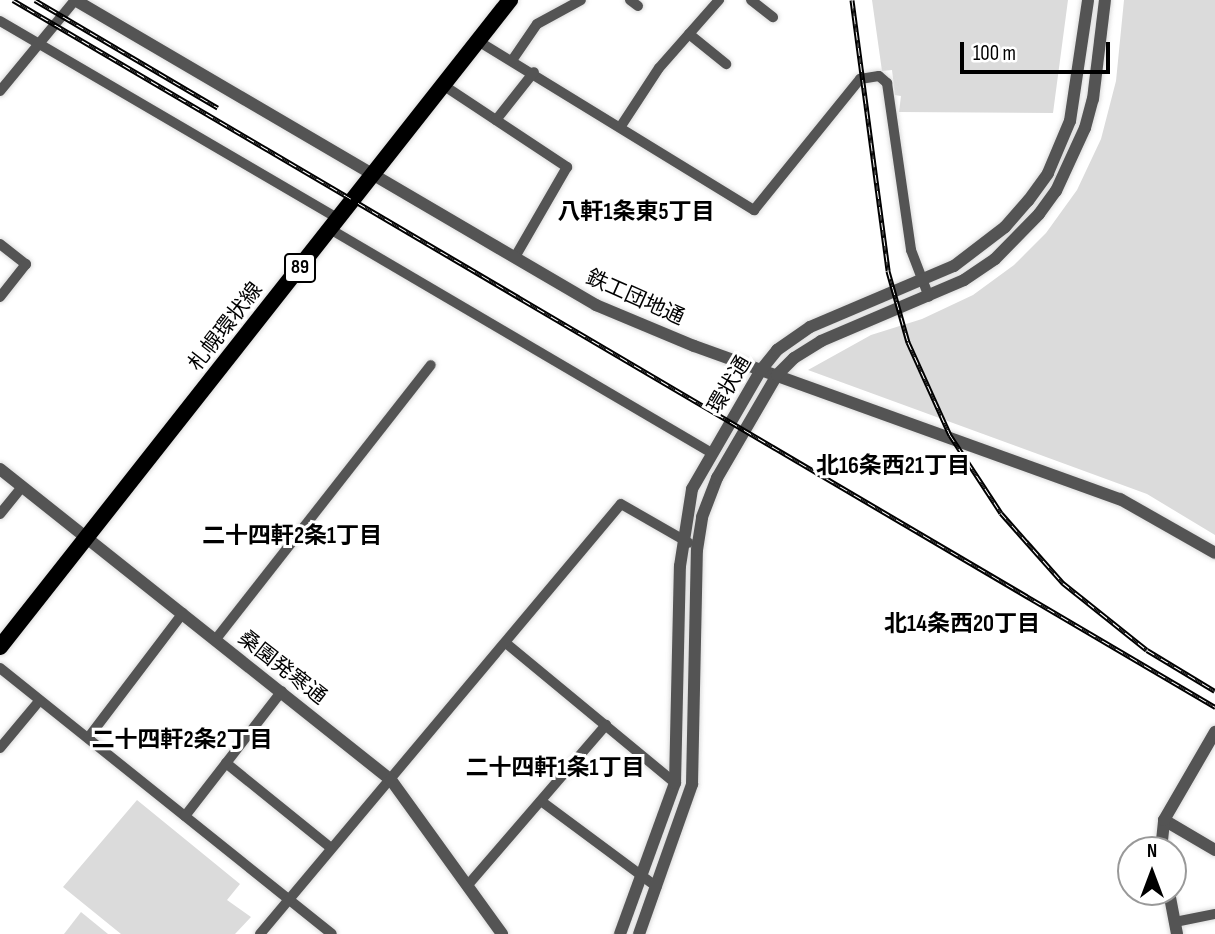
<!DOCTYPE html>
<meta charset="utf-8">
<style>
body{margin:0}
#map{position:relative;width:1215px;height:934px;overflow:hidden;background:#fff;font-family:"Sofia Sans Condensed","Noto Sans JP",sans-serif}
div>[style]{position:absolute}
.green>*{inset:0;background:#dbdbdb}
.roads{filter:drop-shadow(0 0 2px #dbdbdb) drop-shadow(0 0 2px #dbdbdb)}
.minor>*{height:10px;margin:-5px;padding:0 5px;transform-origin:5px;border-radius:5px;background:#545454}
.tertiary>*{height:12px;margin:-6px;padding:0 6px;transform-origin:6px;border-radius:6px;background:#545454}
.primary>*{height:16px;margin:-8px;padding:0 8px;transform-origin:8px;border-radius:8px;background:#000}
.rail>*{height:5px;margin-top:-2.5px;transform-origin:0;background:repeating-linear-gradient(90deg,#fff 0 8px,#000 0 16px);box-sizing:border-box;border-block:2px solid #000}
span{translate:-50% -50%;white-space:nowrap;text-align:center;line-height:1.15;-webkit-text-stroke:6px #fff;paint-order:stroke}
.shield-label span{padding:2px 5px;background:#fff;border:2px solid;border-radius:5px;-webkit-text-stroke-width:0}
.shield-label{font-size:19px;color:#000;font-weight:700}
.street-label{font-size:21px;color:#000}
.neighbourhood-label{font-size:23px;color:#000;font-weight:700}
.north{position:absolute;left:1117px;top:836px;width:70px;height:70px;box-sizing:border-box;background:#fff;border:2px solid #999;border-radius:50%;rotate:0deg;font-size:19px;font-weight:700;line-height:28px;text-align:center;color:#000}
.north::after{content:'';display:block;margin:auto;width:24px;height:32px;background:#000;clip-path:polygon(50% 0,100% 100%,50% 72%,0 100%)}
.scale{position:absolute;left:960px;top:42px;width:150px;height:32px;box-sizing:border-box;border:4px solid #000;border-top:0;padding-left:9px;font-size:21px;line-height:24px;white-space:nowrap;color:#000;-webkit-text-stroke:5px #fff;paint-order:stroke}
</style>
<div id="map">
<div class="green">
<div style="clip-path:polygon(872px 0,1068px 0,1053px 113px,899px 112px,901px 96px,895px 95px,892px 70px,882px 71px)"></div>
<div style="clip-path:polygon(1124px 0,1215px 0,1215px 535px,1147px 494px,808px 370px,871px 335px,922px 319px,973px 295px,1014px 265px,1046px 233px,1077px 190px,1101px 139px,1116px 81px)"></div>
<div style="clip-path:polygon(137px 800px,240px 884px,227px 900px,251px 917px,235px 934px,121px 934px,63px 887px)"></div>
<div style="clip-path:polygon(81px 912px,108px 934px,64px 934px)"></div>
</div>
<div class="roads">
<div class="minor">
<div style="left:630px;top:0;width:10px;rotate:37deg"></div>
<div style="left:751px;top:0;width:28px;rotate:38deg"></div>
<div style="left:0;top:21px;width:393px;rotate:30.3deg"></div>
<div style="left:689px;top:34px;width:48px;rotate:39deg"></div>
<div style="left:478px;top:41px;width:324px;rotate:31.5deg"></div>
<div style="left:754px;top:210px;width:169px;rotate:-51deg"></div>
<div style="left:860px;top:79px;width:19px;rotate:-9deg"></div>
<div style="left:879px;top:76px;width:11px;rotate:41deg"></div>
<div style="left:887px;top:83px;width:169px;rotate:81.8deg"></div>
<div style="left:911px;top:250px;width:50px;rotate:69deg"></div>
<div style="left:513px;top:59px;width:42px;rotate:-55.6deg"></div>
<div style="left:537px;top:24px;width:50px;rotate:-28.6deg"></div>
<div style="left:443px;top:85px;width:149px;rotate:33.5deg"></div>
<div style="left:567px;top:167px;width:104px;rotate:120deg"></div>
<div style="left:0;top:91px;width:118px;rotate:-50.5deg"></div>
<div style="left:496px;top:120px;width:61px;rotate:-51.6deg"></div>
<div style="left:621px;top:126px;width:69px;rotate:-56.8deg"></div>
<div style="left:659px;top:68px;width:91px;rotate:-48.6deg"></div>
<div style="left:330px;top:229px;width:443px;rotate:30.4deg"></div>
<div style="left:0;top:244px;width:33px;rotate:38deg"></div>
<div style="left:26px;top:264px;width:42px;rotate:128.2deg"></div>
<div style="left:0;top:514px;width:35px;rotate:-51deg"></div>
<div style="left:216px;top:639px;width:348px;rotate:-51.9deg"></div>
<div style="left:507px;top:644px;width:218px;rotate:39.6deg"></div>
<div style="left:0;top:668px;width:425px;rotate:38.7deg"></div>
<div style="left:88px;top:738px;width:157px;rotate:-52.8deg"></div>
<div style="left:0;top:748px;width:62px;rotate:-50.2deg"></div>
<div style="left:226px;top:763px;width:135px;rotate:39deg"></div>
<div style="left:541px;top:801px;width:144px;rotate:36.6deg"></div>
<div style="left:185px;top:816px;width:158px;rotate:-52.2deg"></div>
<div style="left:467px;top:886px;width:213px;rotate:-49.2deg"></div>
<div style="left:1175px;top:922px;width:41px;rotate:-11.3deg"></div>
<div style="left:260px;top:934px;width:561px;rotate:-49.99deg"></div>
<div style="left:621px;top:504px;width:78px;rotate:29.8deg"></div>
</div>
<div class="tertiary">
<div style="left:75px;top:0;width:604px;rotate:30.35deg"></div>
<div style="left:596px;top:305px;width:106px;rotate:22.7deg"></div>
<div style="left:694px;top:346px;width:453px;rotate:19.8deg"></div>
<div style="left:1120px;top:499px;width:109px;rotate:29.6deg"></div>
<div style="left:0;top:469px;width:500px;rotate:38.5deg"></div>
<div style="left:391px;top:780px;width:190px;rotate:54.2deg"></div>
<div style="left:1164px;top:820px;width:59px;rotate:30.5deg"></div>
<div style="left:1161px;top:850px;width:30px;rotate:-84deg"></div>
<div style="left:1164px;top:820px;width:102px;rotate:-59.9deg"></div>
<div style="left:1169px;top:892px;width:43px;rotate:79.2deg"></div>
<div style="left:620px;top:934px;width:161px;rotate:-70deg"></div>
<div style="left:675px;top:783px;width:217px;rotate:-88.7deg"></div>
<div style="left:680px;top:566px;width:78px;rotate:-81.1deg"></div>
<div style="left:692px;top:489px;width:138px;rotate:-59.9deg"></div>
<div style="left:761px;top:370px;width:26px;rotate:-51deg"></div>
<div style="left:777px;top:350px;width:40px;rotate:-34.9deg"></div>
<div style="left:810px;top:327px;width:156px;rotate:-23deg"></div>
<div style="left:954px;top:266px;width:64px;rotate:-37.4deg"></div>
<div style="left:1005px;top:227px;width:35px;rotate:-49deg"></div>
<div style="left:1028px;top:201px;width:34px;rotate:-54deg"></div>
<div style="left:1048px;top:173px;width:56px;rotate:-67.1deg"></div>
<div style="left:1070px;top:121px;width:122px;rotate:-81.5deg"></div>
<div style="left:639px;top:934px;width:159px;rotate:-70.5deg"></div>
<div style="left:692px;top:784px;width:234px;rotate:-88.8deg"></div>
<div style="left:697px;top:550px;width:33px;rotate:-81deg"></div>
<div style="left:702px;top:517px;width:42px;rotate:-69deg"></div>
<div style="left:717px;top:478px;width:119px;rotate:-59.8deg"></div>
<div style="left:777px;top:375px;width:24px;rotate:-45deg"></div>
<div style="left:794px;top:358px;width:32px;rotate:-32deg"></div>
<div style="left:821px;top:341px;width:155px;rotate:-23.1deg"></div>
<div style="left:964px;top:280px;width:37px;rotate:-34deg"></div>
<div style="left:995px;top:259px;width:63px;rotate:-45.6deg"></div>
<div style="left:1039px;top:214px;width:29px;rotate:-54deg"></div>
<div style="left:1056px;top:191px;width:69px;rotate:-65.3deg"></div>
<div style="left:1085px;top:128px;width:30px;rotate:-75deg"></div>
<div style="left:1093px;top:99px;width:100px;rotate:-83.1deg"></div>
</div>
<div class="primary">
<div style="left:0;top:647px;width:824px;rotate:-51.75deg"></div>
</div>
</div>
<div class="rail">
<div style="left:13px;top:0;width:1395px;rotate:30.46deg"></div>
<div style="left:35px;top:0;width:212px;rotate:30.5deg"></div>
<div style="left:852px;top:0;width:273px;rotate:82.4deg"></div>
<div style="left:888px;top:271px;width:74px;rotate:74.3deg"></div>
<div style="left:908px;top:342px;width:102px;rotate:65.7deg"></div>
<div style="left:950px;top:435px;width:93px;rotate:56.8deg"></div>
<div style="left:1001px;top:513px;width:94px;rotate:48.5deg"></div>
<div style="left:1063px;top:583px;width:107px;rotate:38.6deg"></div>
<div style="left:1147px;top:650px;width:79px;rotate:31.1deg"></div>
</div>
<div class="shield-label">
<span style="left:300px;top:268px">89</span>
</div>
<div class="street-label">
<span style="left:635px;top:298px;rotate:24deg">鉄工団地通</span>
<span style="left:226px;top:327px;rotate:-52deg">札幌環状線</span>
<span style="left:730px;top:385px;rotate:-59deg">環状通</span>
<span style="left:282px;top:668px;rotate:38deg">桑園発寒通</span>
</div>
<div class="neighbourhood-label">
<span style="left:636px;top:212px">八軒1条東5丁目</span>
<span style="left:893px;top:466px">北16条西21丁目</span>
<span style="left:292px;top:536px">二十四軒2条1丁目</span>
<span style="left:962px;top:624px">北14条西20丁目</span>
<span style="left:182px;top:740px">二十四軒2条2丁目</span>
<span style="left:555px;top:768px">二十四軒1条1丁目</span>
</div>
<div class="north">N</div>
<div class="scale">100 m</div>
</div>
